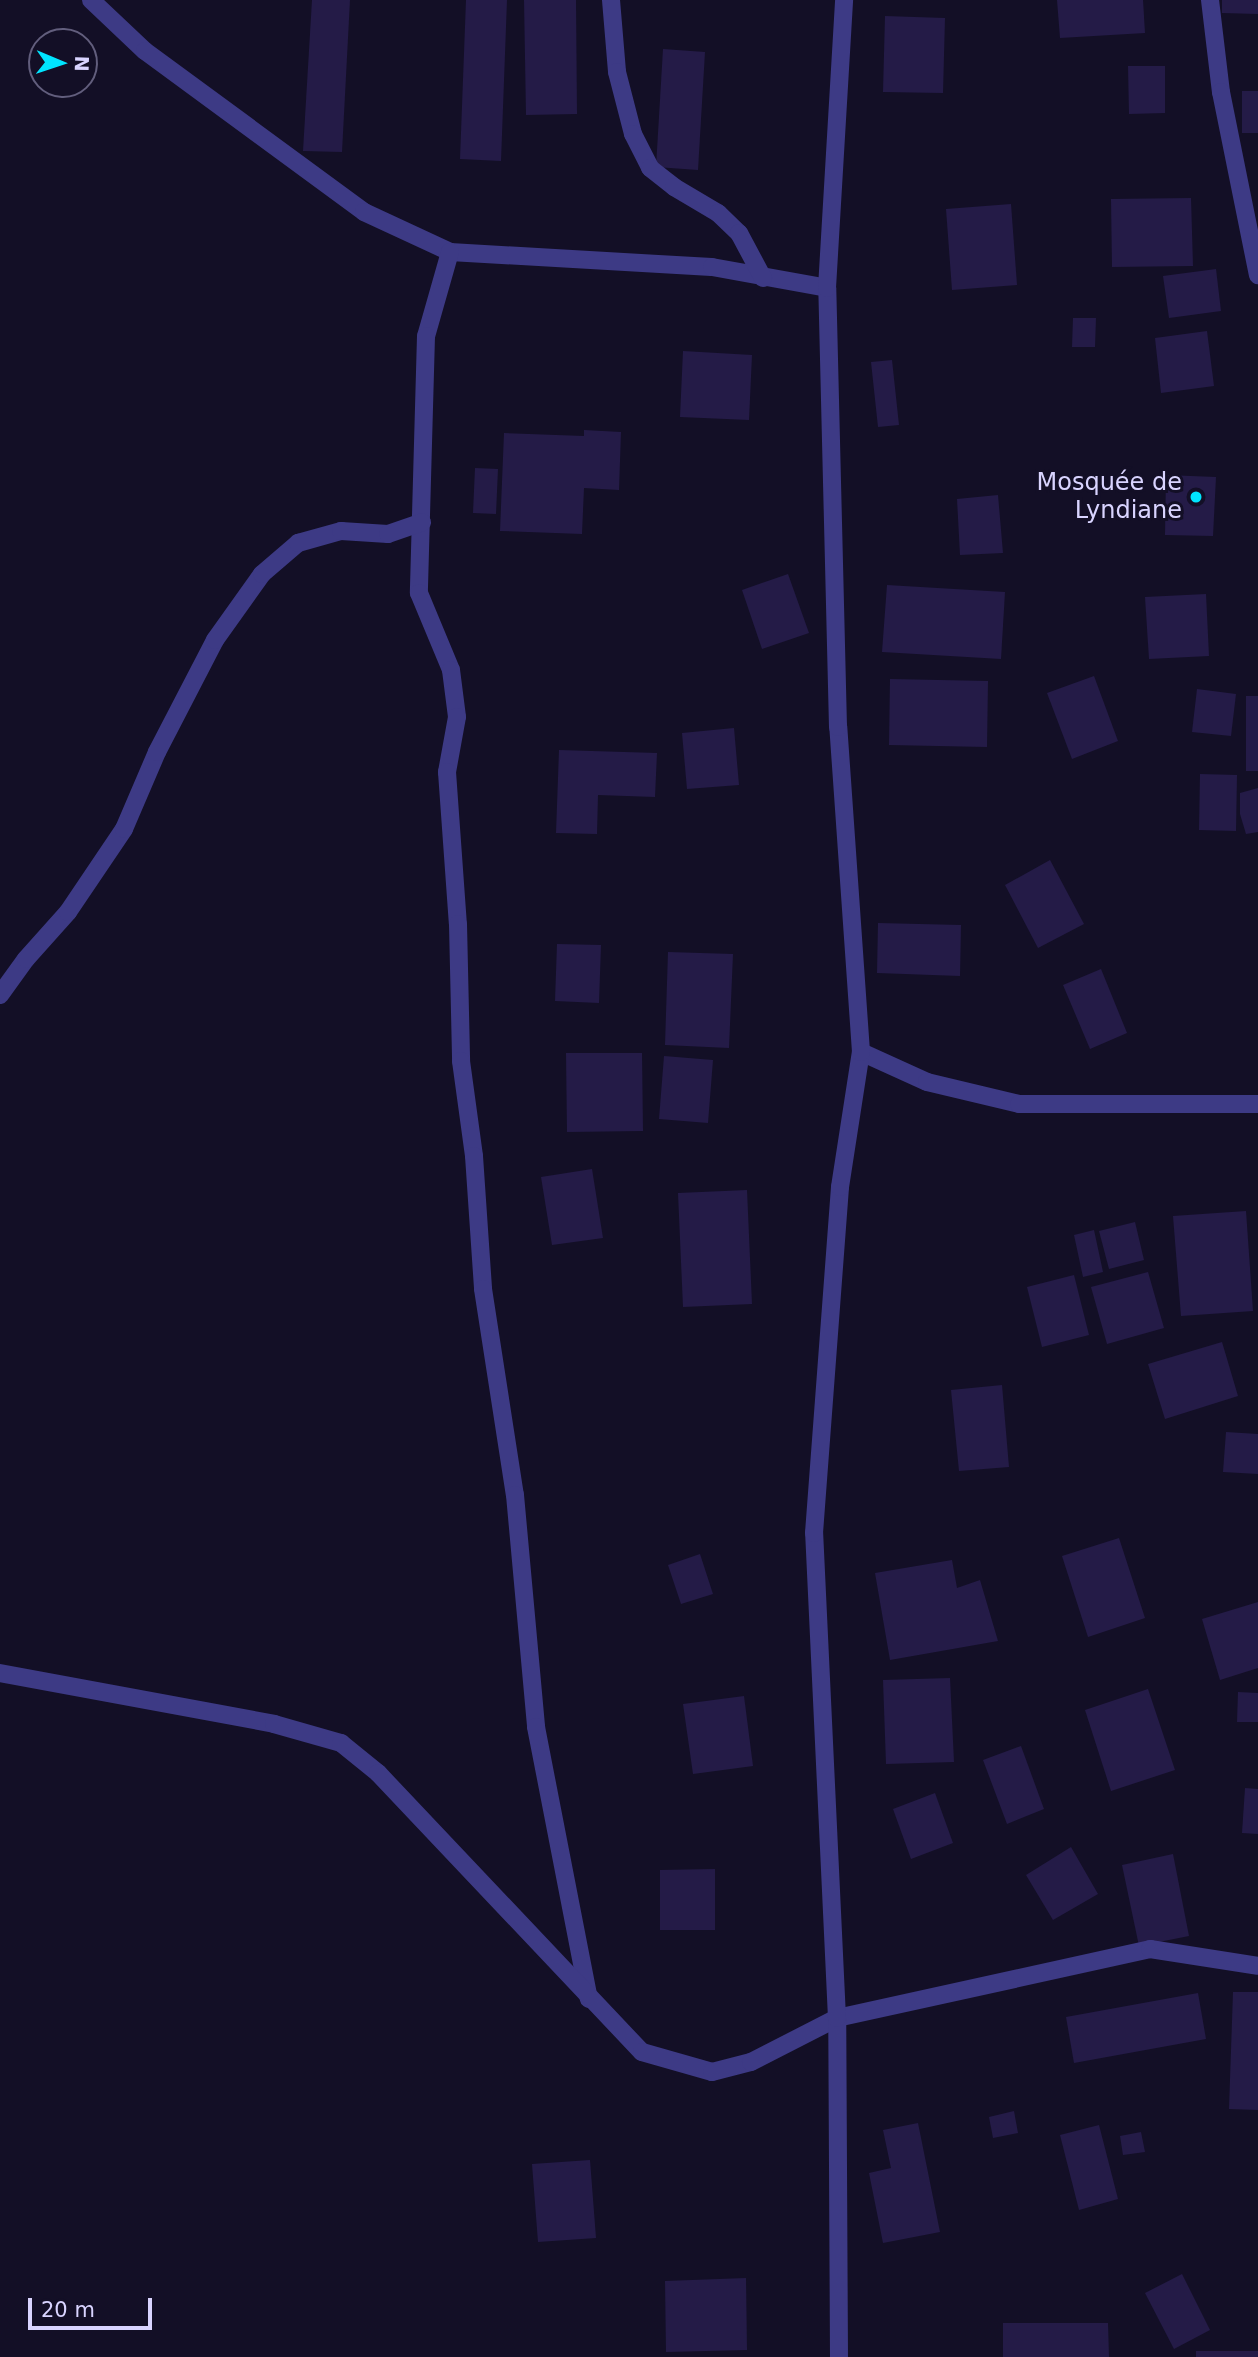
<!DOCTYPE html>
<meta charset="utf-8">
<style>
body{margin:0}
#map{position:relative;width:1258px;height:2357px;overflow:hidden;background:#130f26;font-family:"DejaVu Sans",sans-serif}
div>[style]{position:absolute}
.building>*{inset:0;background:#241b47}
.street>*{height:18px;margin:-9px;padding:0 9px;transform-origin:9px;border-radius:9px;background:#3d3a85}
.dots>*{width:19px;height:19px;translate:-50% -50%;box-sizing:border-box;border:4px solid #130f26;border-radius:50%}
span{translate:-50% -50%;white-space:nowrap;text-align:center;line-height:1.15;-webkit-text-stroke:6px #130f26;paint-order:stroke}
.poi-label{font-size:24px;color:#d9d4ff}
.right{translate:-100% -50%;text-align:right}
.north{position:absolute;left:28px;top:28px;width:70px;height:70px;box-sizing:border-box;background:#130f26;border:2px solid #625e7d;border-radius:50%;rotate:92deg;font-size:19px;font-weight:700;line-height:28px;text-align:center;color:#d9d4ff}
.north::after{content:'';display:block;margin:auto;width:24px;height:32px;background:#00e5ff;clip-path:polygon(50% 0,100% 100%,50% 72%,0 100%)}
.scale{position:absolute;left:28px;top:2298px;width:124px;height:32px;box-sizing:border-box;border:4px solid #d9d4ff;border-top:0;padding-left:9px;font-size:21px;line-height:24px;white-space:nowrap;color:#d9d4ff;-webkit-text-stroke:5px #130f26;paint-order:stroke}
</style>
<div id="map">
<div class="building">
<div style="clip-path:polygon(312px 0,350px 0,342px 152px,303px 151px)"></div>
<div style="clip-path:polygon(466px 0,507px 0,501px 161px,460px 159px)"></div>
<div style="clip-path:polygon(524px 0,576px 0,577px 114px,526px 115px)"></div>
<div style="clip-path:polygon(1057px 0,1143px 0,1145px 33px,1060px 38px)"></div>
<div style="clip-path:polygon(1222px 0,1258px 0,1258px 14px,1222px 13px)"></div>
<div style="clip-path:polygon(885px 16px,945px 18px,943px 93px,883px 92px)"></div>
<div style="clip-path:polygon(663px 49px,705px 52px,698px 170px,656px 167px)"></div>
<div style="clip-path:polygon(1128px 66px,1165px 66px,1165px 113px,1129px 114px)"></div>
<div style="clip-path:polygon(1242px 91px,1258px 91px,1258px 133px,1242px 133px)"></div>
<div style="clip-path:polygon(1191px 198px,1193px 266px,1112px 267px,1111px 199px)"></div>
<div style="clip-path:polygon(1011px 204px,1017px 285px,952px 290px,946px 209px)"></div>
<div style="clip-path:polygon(1216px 269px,1221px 311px,1169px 318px,1163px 276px)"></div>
<div style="clip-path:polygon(1073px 318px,1096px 318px,1095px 347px,1072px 347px)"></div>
<div style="clip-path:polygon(1207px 331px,1214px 386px,1161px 393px,1155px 338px)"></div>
<div style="clip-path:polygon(683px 351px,752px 355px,749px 420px,680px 417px)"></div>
<div style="clip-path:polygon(892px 360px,899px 425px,878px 427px,871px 362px)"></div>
<div style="clip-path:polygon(584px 430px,621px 432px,619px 490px,584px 488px,582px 534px,500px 531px,504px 433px,584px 436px)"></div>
<div style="clip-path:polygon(475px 468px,498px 469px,496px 514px,473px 513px)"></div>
<div style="clip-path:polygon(1166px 475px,1216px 477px,1213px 536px,1165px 535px)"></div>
<div style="clip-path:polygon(998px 495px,1003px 553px,960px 555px,957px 499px)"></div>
<div style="clip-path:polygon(788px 574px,809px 633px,762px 649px,742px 590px)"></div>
<div style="clip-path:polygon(887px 585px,1005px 592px,1001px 659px,882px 652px)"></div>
<div style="clip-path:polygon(1206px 594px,1209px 656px,1149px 659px,1145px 597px)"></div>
<div style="clip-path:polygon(1094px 676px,1118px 741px,1072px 759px,1047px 693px)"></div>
<div style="clip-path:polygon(890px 679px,988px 681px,987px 747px,889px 745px)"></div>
<div style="clip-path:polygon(1197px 689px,1236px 694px,1231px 736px,1192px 732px)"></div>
<div style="clip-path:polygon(1246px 696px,1258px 696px,1258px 771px,1246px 771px)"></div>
<div style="clip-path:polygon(734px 728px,739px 785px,687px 789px,682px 733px)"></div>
<div style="clip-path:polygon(559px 750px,657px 753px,655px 797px,598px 795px,597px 834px,556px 833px)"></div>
<div style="clip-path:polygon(1200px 774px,1237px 775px,1236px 831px,1199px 830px)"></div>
<div style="clip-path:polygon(1258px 788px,1258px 832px,1246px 834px,1240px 814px,1240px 793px)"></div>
<div style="clip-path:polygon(1050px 860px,1084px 924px,1038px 948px,1005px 885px)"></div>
<div style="clip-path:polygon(878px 923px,961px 925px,960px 976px,877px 973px)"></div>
<div style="clip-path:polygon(557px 944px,601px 945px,599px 1003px,555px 1001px)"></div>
<div style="clip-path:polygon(668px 952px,733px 954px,729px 1048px,665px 1045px)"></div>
<div style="clip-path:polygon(1101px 969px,1127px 1033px,1090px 1049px,1063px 985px)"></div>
<div style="clip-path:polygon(566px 1053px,642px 1053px,643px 1131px,567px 1132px)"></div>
<div style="clip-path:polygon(664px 1056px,713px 1060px,708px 1123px,659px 1119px)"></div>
<div style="clip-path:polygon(592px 1169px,603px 1238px,552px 1245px,541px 1177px)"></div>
<div style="clip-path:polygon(747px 1190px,752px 1304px,683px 1307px,678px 1193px)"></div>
<div style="clip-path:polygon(1246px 1211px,1253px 1311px,1181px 1316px,1173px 1216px)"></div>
<div style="clip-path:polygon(1135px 1222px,1144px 1260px,1109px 1269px,1099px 1231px)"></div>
<div style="clip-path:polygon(1094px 1230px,1103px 1272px,1083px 1277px,1074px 1235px)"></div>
<div style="clip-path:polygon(1148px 1272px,1164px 1328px,1107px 1344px,1091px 1287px)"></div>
<div style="clip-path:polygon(1074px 1275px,1089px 1335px,1042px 1347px,1027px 1287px)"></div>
<div style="clip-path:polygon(1222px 1342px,1238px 1396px,1165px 1419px,1148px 1364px)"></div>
<div style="clip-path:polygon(1002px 1385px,1009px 1467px,959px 1471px,951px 1390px)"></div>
<div style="clip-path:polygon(1226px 1432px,1258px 1434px,1258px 1474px,1223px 1472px)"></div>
<div style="clip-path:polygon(1119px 1538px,1145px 1618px,1088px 1637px,1062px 1556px)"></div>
<div style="clip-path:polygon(700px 1554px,713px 1594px,681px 1604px,668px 1565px)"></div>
<div style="clip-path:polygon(952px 1560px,957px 1588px,980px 1580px,998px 1641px,890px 1660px,875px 1573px)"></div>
<div style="clip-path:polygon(1258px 1602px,1258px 1668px,1220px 1680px,1202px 1619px)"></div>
<div style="clip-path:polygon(950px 1678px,954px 1762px,886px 1764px,883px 1680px)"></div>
<div style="clip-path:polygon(1148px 1689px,1175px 1770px,1111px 1791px,1085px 1710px)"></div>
<div style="clip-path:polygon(1238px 1692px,1258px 1693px,1258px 1722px,1237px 1722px)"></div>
<div style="clip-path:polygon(744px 1696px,753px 1766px,693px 1774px,683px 1704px)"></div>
<div style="clip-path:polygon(1021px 1746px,1044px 1809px,1007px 1824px,983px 1760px)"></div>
<div style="clip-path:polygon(1245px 1788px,1258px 1789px,1258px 1834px,1242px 1833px)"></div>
<div style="clip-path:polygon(935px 1793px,953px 1843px,911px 1859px,893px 1809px)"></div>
<div style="clip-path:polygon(1071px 1847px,1098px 1894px,1053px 1920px,1026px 1875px)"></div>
<div style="clip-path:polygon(1173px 1854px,1189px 1936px,1139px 1946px,1122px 1865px)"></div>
<div style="clip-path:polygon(715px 1869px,715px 1930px,660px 1930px,660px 1870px)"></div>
<div style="clip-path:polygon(1233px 1992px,1258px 1992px,1258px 2110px,1229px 2109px)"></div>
<div style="clip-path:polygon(1198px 1993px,1206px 2039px,1074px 2063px,1066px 2017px)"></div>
<div style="clip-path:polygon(1014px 2111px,1018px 2133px,993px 2138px,989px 2117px)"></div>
<div style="clip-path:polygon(918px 2123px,940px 2232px,883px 2243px,869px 2173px,891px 2168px,883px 2130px)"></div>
<div style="clip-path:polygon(1099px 2125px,1118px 2199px,1079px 2210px,1060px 2135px)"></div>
<div style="clip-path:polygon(1141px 2132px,1145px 2152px,1123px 2155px,1120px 2136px)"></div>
<div style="clip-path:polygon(590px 2160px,596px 2238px,538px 2242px,532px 2164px)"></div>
<div style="clip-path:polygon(1182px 2274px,1210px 2330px,1174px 2349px,1145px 2293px)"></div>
<div style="clip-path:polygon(746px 2278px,747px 2350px,666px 2352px,665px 2281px)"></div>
<div style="clip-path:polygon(1003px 2323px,1108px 2323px,1109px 2357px,1003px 2357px)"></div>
<div style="clip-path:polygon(1196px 2351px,1258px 2351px,1258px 2357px,1196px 2357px)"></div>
</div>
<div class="street">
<div style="left:91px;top:0;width:74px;rotate:43.4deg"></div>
<div style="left:145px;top:51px;width:272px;rotate:36.3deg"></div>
<div style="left:364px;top:212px;width:95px;rotate:24.9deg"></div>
<div style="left:450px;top:252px;width:262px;rotate:3.3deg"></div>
<div style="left:712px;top:267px;width:117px;rotate:10.3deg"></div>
<div style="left:611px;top:0;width:72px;rotate:85.2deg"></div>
<div style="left:617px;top:72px;width:64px;rotate:75.5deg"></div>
<div style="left:633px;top:134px;width:38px;rotate:63deg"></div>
<div style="left:650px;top:168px;width:31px;rotate:38deg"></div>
<div style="left:674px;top:187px;width:51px;rotate:30.6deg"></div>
<div style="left:718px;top:213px;width:29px;rotate:44deg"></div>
<div style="left:739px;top:233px;width:51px;rotate:61.9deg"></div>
<div style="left:1210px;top:0;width:93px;rotate:83.2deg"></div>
<div style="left:1221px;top:92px;width:187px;rotate:78.6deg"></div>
<div style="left:450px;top:252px;width:87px;rotate:105.9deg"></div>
<div style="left:426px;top:336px;width:257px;rotate:91.6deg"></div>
<div style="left:419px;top:593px;width:83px;rotate:67.4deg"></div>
<div style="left:451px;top:670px;width:47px;rotate:82.7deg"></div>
<div style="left:457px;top:717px;width:56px;rotate:100.3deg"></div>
<div style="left:447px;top:772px;width:152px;rotate:85.9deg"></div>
<div style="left:458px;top:924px;width:137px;rotate:88.7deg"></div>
<div style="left:461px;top:1061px;width:96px;rotate:82.2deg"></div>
<div style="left:474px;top:1156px;width:133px;rotate:86.1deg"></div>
<div style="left:483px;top:1289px;width:208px;rotate:81.2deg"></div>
<div style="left:515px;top:1495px;width:233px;rotate:84.8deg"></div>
<div style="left:536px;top:1727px;width:277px;rotate:79deg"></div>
<div style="left:0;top:995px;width:44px;rotate:-54.2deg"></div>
<div style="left:26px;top:959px;width:63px;rotate:-48.2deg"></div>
<div style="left:68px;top:912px;width:100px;rotate:-56deg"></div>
<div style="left:124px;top:829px;width:84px;rotate:-66.8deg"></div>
<div style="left:157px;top:752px;width:126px;rotate:-62.6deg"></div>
<div style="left:215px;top:640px;width:81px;rotate:-54.5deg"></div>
<div style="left:262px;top:574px;width:48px;rotate:-40.7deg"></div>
<div style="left:298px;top:543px;width:45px;rotate:-15.6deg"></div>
<div style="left:341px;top:531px;width:47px;rotate:3.7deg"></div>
<div style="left:388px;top:534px;width:36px;rotate:-19deg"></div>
<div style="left:861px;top:1052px;width:72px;rotate:24.4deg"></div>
<div style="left:927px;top:1082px;width:95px;rotate:13.4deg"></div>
<div style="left:1019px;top:1104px;width:239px"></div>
<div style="left:0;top:1673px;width:279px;rotate:10.5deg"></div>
<div style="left:274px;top:1724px;width:70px;rotate:15.8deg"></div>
<div style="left:341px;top:1743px;width:48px;rotate:39deg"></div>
<div style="left:378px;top:1773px;width:384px;rotate:46.6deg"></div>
<div style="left:642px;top:2052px;width:73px;rotate:15.9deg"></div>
<div style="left:712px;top:2072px;width:40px;rotate:-14.4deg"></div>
<div style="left:751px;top:2062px;width:97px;rotate:-27.1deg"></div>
<div style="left:837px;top:2018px;width:321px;rotate:-12.4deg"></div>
<div style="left:1150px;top:1949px;width:109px;rotate:8.9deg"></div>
<div style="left:839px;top:2357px;width:339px;rotate:-90.3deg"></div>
<div style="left:837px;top:2018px;width:486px;rotate:-92.7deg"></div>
<div style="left:814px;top:1533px;width:347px;rotate:-85.7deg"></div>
<div style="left:840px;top:1187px;width:137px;rotate:-81.2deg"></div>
<div style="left:861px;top:1052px;width:326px;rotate:-94deg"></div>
<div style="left:838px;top:727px;width:439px;rotate:-91.4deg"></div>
<div style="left:827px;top:288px;width:289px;rotate:-86.6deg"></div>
</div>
<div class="dots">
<div style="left:1196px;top:497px;background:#00e5ff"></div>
</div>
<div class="poi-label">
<span class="right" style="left:1182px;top:497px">Mosquée de<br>Lyndiane</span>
</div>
<div class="north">N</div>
<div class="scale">20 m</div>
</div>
